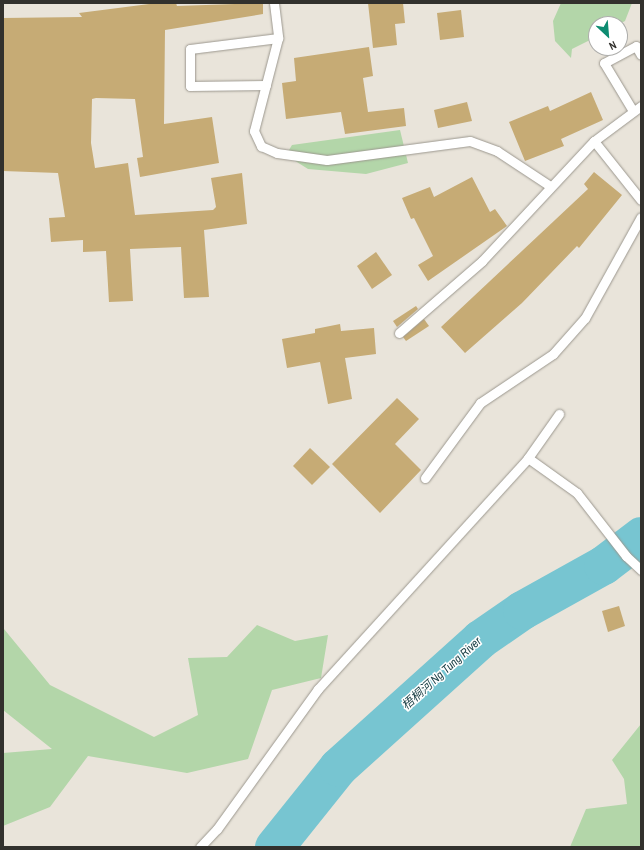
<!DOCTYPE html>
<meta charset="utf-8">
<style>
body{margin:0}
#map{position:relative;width:644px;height:850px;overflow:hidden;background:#e9e4da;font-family:"Archivo Narrow","Noto Sans SC",sans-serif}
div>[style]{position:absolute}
.green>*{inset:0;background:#b3d6a9}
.river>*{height:39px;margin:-19.5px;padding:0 19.5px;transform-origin:19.5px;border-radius:19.5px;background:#77c5d1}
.building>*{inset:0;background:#c6ab75}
.roads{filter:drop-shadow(0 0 1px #9b978e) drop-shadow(0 0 1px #9b978e)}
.service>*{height:9px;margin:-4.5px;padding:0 4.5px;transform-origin:4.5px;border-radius:4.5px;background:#fff}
span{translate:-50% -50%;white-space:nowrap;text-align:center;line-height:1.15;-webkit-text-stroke:3px #fff;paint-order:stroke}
.water-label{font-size:12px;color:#1e4349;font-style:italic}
.frame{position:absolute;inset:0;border:4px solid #32312d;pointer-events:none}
.north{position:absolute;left:588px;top:16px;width:40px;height:40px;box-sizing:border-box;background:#fff;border:1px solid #adadab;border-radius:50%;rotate:154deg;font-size:11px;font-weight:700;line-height:16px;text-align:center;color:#32312d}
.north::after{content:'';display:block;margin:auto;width:14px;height:18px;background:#0d8c71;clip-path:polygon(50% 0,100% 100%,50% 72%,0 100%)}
</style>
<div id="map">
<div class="green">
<div style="clip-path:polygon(561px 3px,632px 3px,625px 21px,619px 24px,596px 24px,596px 37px,572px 49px,571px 58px,555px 41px,553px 21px)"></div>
<div style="clip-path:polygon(400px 130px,408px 163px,366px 174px,308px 169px,289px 157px,289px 150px,292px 145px)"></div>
<div style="clip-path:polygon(257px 625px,295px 641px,328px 635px,321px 678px,272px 690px,248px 759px,187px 773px,88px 756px,50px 807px,3px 826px,3px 753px,52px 749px,3px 710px,4px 629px,50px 685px,154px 737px,198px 715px,188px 658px,227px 657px)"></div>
<div style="clip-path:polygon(641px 724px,641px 847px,570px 847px,586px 809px,627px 804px,624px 779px,612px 760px)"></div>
</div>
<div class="river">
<div style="left:274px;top:847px;width:102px;rotate:-51.3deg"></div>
<div style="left:338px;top:767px;width:191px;rotate:-42deg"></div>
<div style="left:480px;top:639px;width:51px;rotate:-34.6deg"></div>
<div style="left:522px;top:610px;width:93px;rotate:-29.1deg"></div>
<div style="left:603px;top:565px;width:48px;rotate:-37.3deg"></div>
</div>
<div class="building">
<div style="clip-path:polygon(157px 3px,176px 3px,177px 6px,263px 3px,263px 14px,165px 30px,164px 124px,212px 117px,219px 163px,140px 177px,137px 158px,143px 157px,135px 99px,96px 98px,92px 99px,91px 143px,95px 168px,128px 163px,135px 215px,213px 210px,216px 207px,211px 178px,242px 173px,247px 224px,204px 230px,209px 297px,184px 298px,181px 247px,130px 249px,133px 301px,109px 302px,106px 251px,83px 252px,83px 240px,51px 242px,49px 218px,65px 217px,58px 173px,3px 171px,3px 18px,82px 17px,79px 13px)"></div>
<div style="clip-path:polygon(368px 3px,403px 3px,405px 23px,395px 24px,397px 45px,373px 48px)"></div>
<div style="clip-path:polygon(461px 10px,464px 37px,440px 40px,437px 13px)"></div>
<div style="clip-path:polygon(369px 47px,373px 76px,363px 78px,368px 112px,404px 108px,406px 126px,345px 134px,341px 112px,286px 119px,282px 83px,296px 81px,294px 58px)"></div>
<div style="clip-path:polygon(591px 92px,603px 120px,561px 139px,564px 146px,525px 161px,509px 122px,548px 106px,550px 111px)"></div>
<div style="clip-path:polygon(467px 102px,472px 121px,438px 128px,434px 110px)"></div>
<div style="clip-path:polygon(594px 172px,622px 195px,579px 248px,577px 246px,522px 303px,465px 353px,441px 327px,588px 189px,584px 184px)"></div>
<div style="clip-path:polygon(472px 177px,490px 212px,495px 209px,507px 226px,428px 281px,418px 265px,433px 256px,414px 218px,411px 219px,402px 198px,430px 187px,434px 197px)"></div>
<div style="clip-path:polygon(376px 252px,392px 275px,372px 289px,357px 266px)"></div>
<div style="clip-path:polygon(416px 306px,418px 309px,397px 327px,393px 321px)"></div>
<div style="clip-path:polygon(424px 319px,429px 326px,406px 341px,403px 337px)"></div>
<div style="clip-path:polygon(340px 324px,341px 331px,374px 328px,376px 354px,345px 358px,352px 399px,328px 404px,320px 362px,287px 368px,282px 339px,315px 333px,315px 329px)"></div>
<div style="clip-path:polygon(397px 398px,419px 419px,395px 444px,421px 470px,380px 513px,332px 464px)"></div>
<div style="clip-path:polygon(310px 448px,330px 467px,312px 485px,293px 466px)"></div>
<div style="clip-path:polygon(619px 606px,625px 626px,608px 632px,602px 611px)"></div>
</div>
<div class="roads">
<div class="service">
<div style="left:274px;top:3px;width:35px;rotate:83deg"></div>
<div style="left:278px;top:38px;width:96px;rotate:104.5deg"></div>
<div style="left:254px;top:131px;width:17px;rotate:65deg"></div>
<div style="left:261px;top:146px;width:17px;rotate:24deg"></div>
<div style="left:277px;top:153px;width:50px;rotate:8deg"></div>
<div style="left:327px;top:160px;width:144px;rotate:-7.6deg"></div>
<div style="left:470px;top:141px;width:29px;rotate:20deg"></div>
<div style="left:497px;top:151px;width:64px;rotate:33.4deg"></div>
<div style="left:266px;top:85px;width:76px;rotate:179.2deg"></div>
<div style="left:190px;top:86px;width:37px;rotate:-90deg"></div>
<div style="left:190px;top:49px;width:89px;rotate:-7.1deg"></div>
<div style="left:633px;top:111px;width:56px;rotate:-121.1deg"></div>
<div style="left:604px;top:63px;width:36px;rotate:-28deg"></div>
<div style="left:636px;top:46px;width:10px;rotate:61deg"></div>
<div style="left:594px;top:141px;width:75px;rotate:51.5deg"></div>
<div style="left:399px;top:333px;width:110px;rotate:-40.9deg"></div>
<div style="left:482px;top:261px;width:164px;rotate:-47deg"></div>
<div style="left:594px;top:141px;width:59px;rotate:-36.7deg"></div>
<div style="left:528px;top:458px;width:60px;rotate:35.5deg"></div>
<div style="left:577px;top:493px;width:80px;rotate:52.1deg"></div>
<div style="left:626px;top:556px;width:21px;rotate:43deg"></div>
<div style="left:425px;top:478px;width:93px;rotate:-53.7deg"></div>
<div style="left:480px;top:403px;width:88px;rotate:-33.9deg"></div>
<div style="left:553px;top:354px;width:48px;rotate:-48.4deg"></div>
<div style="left:585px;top:318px;width:115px;rotate:-61deg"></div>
<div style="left:200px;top:847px;width:25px;rotate:-47deg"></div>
<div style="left:217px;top:829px;width:173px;rotate:-54.2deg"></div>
<div style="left:318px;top:689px;width:312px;rotate:-47.7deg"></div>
<div style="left:528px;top:458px;width:54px;rotate:-54.8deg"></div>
</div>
</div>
<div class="water-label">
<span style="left:442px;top:674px;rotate:-42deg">梧桐河 Ng Tung River</span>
</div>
<div class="frame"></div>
<div class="north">N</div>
</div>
